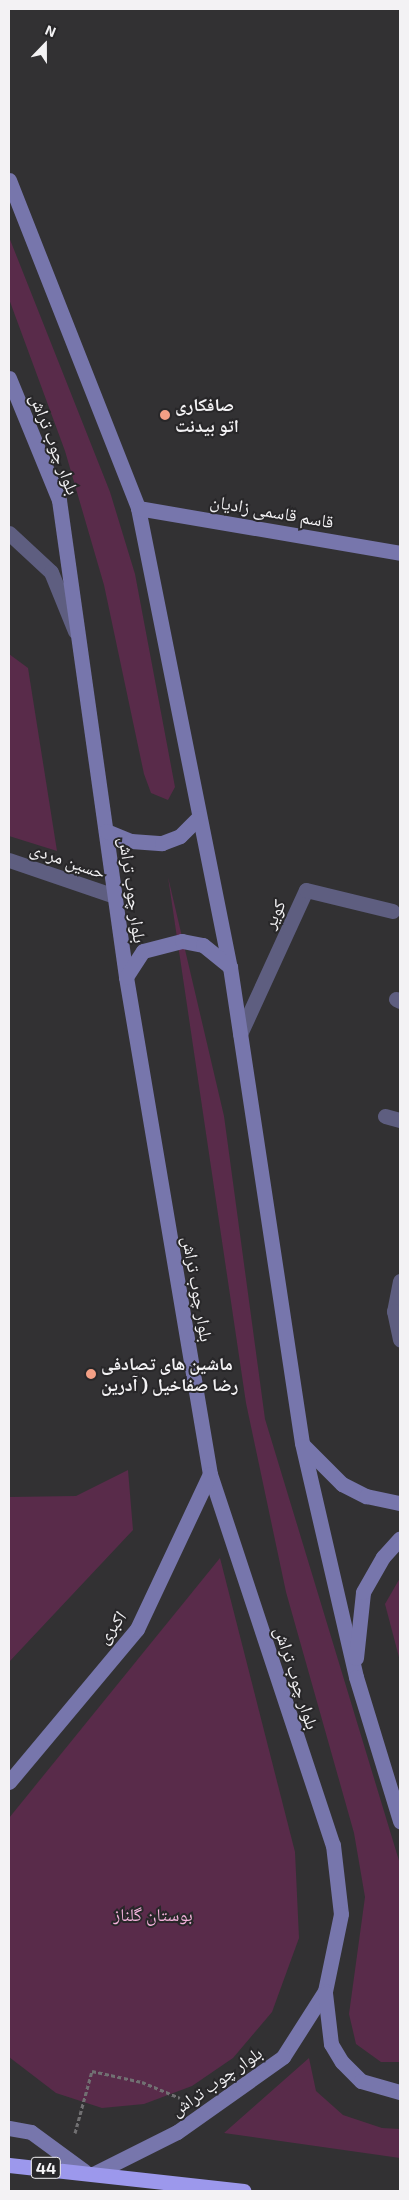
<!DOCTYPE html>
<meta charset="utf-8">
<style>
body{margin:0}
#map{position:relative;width:409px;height:2200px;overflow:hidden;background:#323133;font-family:"Exo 2","Noto Naskh Arabic",sans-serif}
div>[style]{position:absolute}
.green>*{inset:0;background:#592b4a}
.path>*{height:3px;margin-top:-1.5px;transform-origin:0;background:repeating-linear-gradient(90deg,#717072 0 4px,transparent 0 6.5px)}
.lane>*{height:15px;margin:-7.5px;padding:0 7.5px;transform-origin:7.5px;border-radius:7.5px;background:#5e5e80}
.street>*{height:15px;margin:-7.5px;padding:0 7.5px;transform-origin:7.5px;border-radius:7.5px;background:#5e5e80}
.secondary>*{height:15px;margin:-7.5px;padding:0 7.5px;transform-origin:7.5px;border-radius:7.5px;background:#7776ac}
.highway>*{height:15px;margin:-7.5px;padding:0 7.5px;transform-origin:7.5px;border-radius:7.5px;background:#9c98ec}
.dots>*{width:14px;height:14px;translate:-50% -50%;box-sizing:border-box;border:2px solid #282729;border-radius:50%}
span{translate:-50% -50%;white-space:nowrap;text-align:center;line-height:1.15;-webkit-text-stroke:4px #282729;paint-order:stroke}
.shield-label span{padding:1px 4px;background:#282729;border:1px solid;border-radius:4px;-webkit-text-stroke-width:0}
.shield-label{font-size:16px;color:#f3f2f4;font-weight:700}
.poi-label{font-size:18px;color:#f3f2f4;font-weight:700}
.left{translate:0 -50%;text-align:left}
.street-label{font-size:18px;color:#f3f2f4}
.park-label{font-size:18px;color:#f4b3dc}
.frame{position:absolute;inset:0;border:10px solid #f3f2f4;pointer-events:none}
.north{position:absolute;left:20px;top:20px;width:50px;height:50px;-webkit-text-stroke:4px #282729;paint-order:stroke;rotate:22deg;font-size:14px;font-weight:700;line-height:20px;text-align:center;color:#f3f2f4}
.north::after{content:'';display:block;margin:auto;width:18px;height:22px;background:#f3f2f4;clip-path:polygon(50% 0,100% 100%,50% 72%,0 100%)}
</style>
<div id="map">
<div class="green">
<div style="clip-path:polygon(9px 237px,110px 492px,135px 574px,175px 787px,168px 800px,151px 793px,144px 774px,104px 585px,65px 451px,9px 299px)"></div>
<div style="clip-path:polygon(9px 654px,28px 668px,57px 851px,9px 836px)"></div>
<div style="clip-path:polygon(168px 877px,224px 1116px,265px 1419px,400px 1864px,400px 2062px,381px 2062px,356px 2044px,349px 2014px,365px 1897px,354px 1833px,286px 1592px,246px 1403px)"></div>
<div style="clip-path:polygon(128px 1470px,133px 1530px,9px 1662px,9px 1497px,76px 1496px)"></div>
<div style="clip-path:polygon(220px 1558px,295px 1852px,299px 1938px,272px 2012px,233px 2058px,192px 2086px,144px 2104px,102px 2108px,56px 2093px,9px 2057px,9px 1818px)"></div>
<div style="clip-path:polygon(400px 1578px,400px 1661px,385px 1604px)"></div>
<div style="clip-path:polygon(309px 2058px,316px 2091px,343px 2115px,382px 2128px,400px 2129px,400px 2158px,224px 2133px)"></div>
</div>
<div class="path">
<div style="left:75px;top:2133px;width:64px;rotate:-74.7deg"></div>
<div style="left:92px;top:2071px;width:51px;rotate:12.4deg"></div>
<div style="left:142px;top:2082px;width:41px;rotate:22.8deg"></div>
</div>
<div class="lane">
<div style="left:396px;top:999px;width:4px;rotate:27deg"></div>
<div style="left:240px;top:1034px;width:158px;rotate:-65.4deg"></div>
<div style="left:306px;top:890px;width:89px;rotate:13.7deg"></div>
<div style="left:385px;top:1116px;width:16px;rotate:15deg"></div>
</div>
<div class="street">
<div style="left:9px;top:533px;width:57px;rotate:42.9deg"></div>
<div style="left:51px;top:572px;width:64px;rotate:67.9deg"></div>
<div style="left:9px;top:860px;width:112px;rotate:18.8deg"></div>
<div style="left:400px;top:1281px;width:31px;rotate:101deg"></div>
<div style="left:394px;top:1311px;width:29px;rotate:78deg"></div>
</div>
<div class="secondary">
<div style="left:9px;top:180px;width:352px;rotate:68.5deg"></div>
<div style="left:138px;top:508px;width:468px;rotate:78.7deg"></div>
<div style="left:230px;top:967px;width:481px;rotate:81.4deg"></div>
<div style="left:302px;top:1443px;width:240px;rotate:77deg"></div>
<div style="left:356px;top:1677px;width:151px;rotate:73deg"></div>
<div style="left:9px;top:378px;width:132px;rotate:67.7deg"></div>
<div style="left:59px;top:500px;width:482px;rotate:82deg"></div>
<div style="left:126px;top:977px;width:504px;rotate:80.41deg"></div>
<div style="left:210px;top:1474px;width:391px;rotate:71.7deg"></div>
<div style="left:333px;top:1845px;width:69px;rotate:83.4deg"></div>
<div style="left:341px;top:1914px;width:79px;rotate:101.7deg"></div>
<div style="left:325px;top:1991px;width:78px;rotate:122.5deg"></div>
<div style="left:283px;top:2057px;width:130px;rotate:144.7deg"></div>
<div style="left:177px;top:2132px;width:92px;rotate:153.4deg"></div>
<div style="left:138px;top:508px;width:266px;rotate:9.7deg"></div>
<div style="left:106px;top:831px;width:27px;rotate:22deg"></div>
<div style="left:131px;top:841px;width:31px;rotate:4deg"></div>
<div style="left:162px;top:843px;width:19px;rotate:-21deg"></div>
<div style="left:180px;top:836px;width:25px;rotate:-45deg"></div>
<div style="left:126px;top:977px;width:31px;rotate:-57deg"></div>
<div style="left:143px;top:951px;width:40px;rotate:-14.4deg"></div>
<div style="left:182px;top:941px;width:21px;rotate:11deg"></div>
<div style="left:203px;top:945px;width:35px;rotate:39deg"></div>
<div style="left:304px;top:1446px;width:54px;rotate:45deg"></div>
<div style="left:342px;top:1484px;width:27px;rotate:27deg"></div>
<div style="left:366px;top:1496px;width:35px;rotate:12deg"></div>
<div style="left:356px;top:1658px;width:66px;rotate:-83.9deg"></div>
<div style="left:363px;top:1592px;width:40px;rotate:-60.3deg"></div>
<div style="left:383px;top:1557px;width:25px;rotate:-48deg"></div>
<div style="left:9px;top:1782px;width:199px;rotate:-50.1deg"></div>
<div style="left:137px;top:1629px;width:171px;rotate:-64.8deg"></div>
<div style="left:325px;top:1993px;width:51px;rotate:83.3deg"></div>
<div style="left:331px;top:2044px;width:21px;rotate:59deg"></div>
<div style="left:342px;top:2062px;width:27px;rotate:45deg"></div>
<div style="left:361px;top:2081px;width:41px;rotate:15.8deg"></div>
<div style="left:9px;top:2128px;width:22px;rotate:10deg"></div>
<div style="left:31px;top:2132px;width:66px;rotate:36.3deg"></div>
</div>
<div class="highway">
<div style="left:9px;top:2165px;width:236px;rotate:6.3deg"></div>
</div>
<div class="dots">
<div style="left:165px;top:415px;background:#f39f85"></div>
<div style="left:91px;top:1374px;background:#f39f85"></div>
</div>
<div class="shield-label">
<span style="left:46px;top:2168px">44</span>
</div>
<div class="poi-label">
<span class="left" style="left:175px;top:415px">صافکاری<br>اتو بیدنت</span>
<span class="left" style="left:101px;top:1374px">ماشین های تصادفی<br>رضا صفاخیل ( آدرین</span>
</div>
<div class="street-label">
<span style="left:55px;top:444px;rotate:69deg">بلوار چوب‌ تراش</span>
<span style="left:272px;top:511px;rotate:10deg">قاسم قاسمی زادیان</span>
<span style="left:68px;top:860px;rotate:19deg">حسین مردی</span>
<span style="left:133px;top:890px;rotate:82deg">بلوار چوب‌ تراش</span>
<span style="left:274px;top:914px;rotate:-65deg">کویر</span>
<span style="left:198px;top:1289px;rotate:80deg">بلوار چوب‌ تراش</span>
<span style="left:111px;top:1627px;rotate:-53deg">اکبری</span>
<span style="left:297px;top:1678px;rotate:72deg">بلوار چوب‌ تراش</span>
<span style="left:216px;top:2081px;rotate:-35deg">بلوار چوب‌ تراش</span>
</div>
<div class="park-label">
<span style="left:153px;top:1914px">بوستان گلناز</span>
</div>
<div class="frame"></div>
<div class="north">N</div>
</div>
